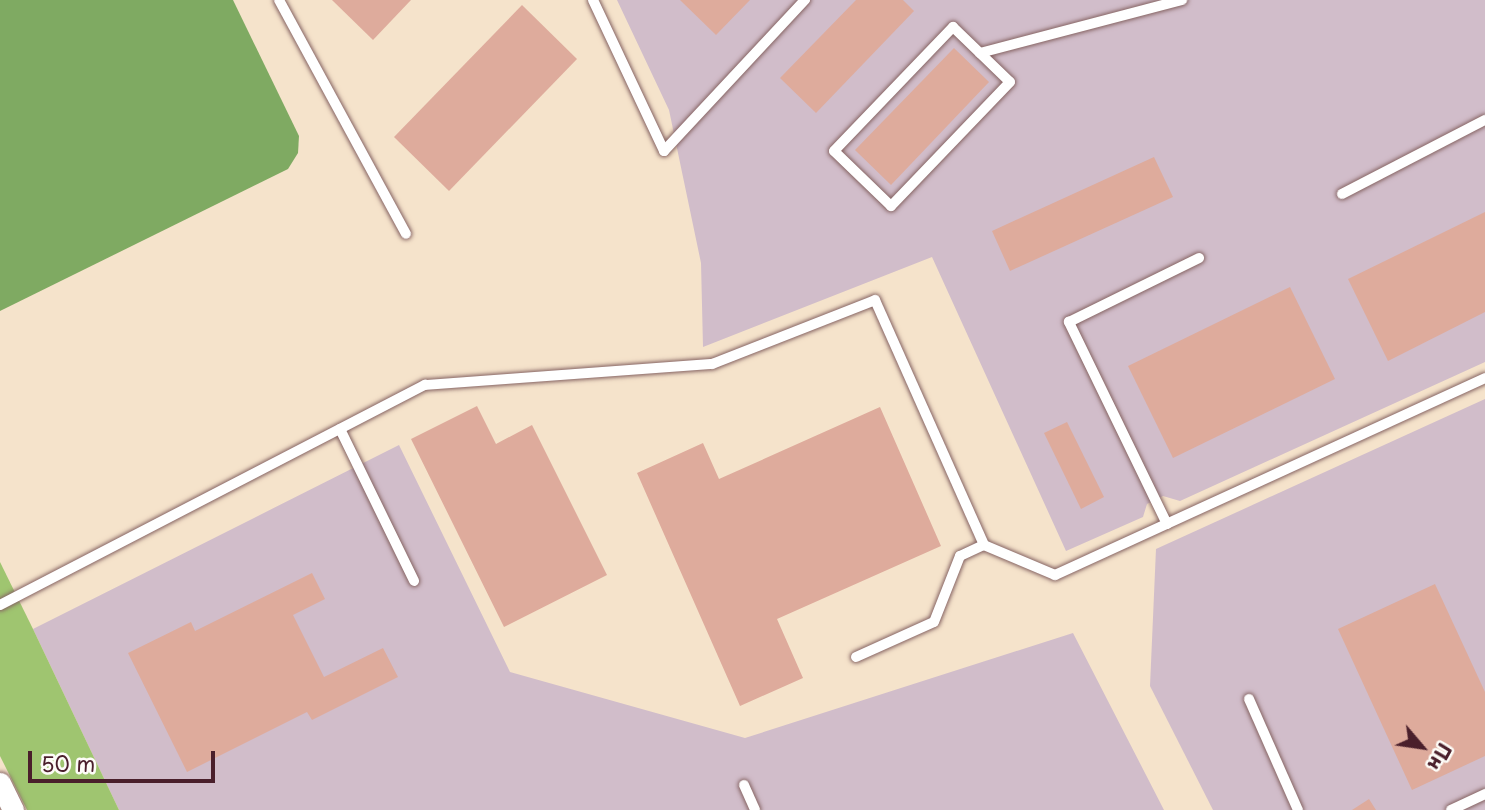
<!DOCTYPE html>
<meta charset="utf-8">
<style>
body{margin:0}
#map{position:relative;width:1485px;height:810px;overflow:hidden;background:#f5e3cb;font-family:"Playpen Sans",sans-serif}
div>[style]{position:absolute}
.industrial>*{inset:0;background:#d1bdca}
.green>*{inset:0;background:#9fc570}
.forest>*{inset:0;background:#7faa62}
.building>*{inset:0;background:#deab9c}
.roads{filter:drop-shadow(0 0 2px #866463) drop-shadow(0 0 2px #866463)}
.service>*{height:10px;margin:-5px;padding:0 5px;transform-origin:5px;border-radius:5px;background:#fff}
.minor>*{height:21px;margin:-10.5px;padding:0 10.5px;transform-origin:10.5px;border-radius:10.5px;background:#fff}
span{translate:-50% -50%;white-space:nowrap;text-align:center;line-height:1.15;-webkit-text-stroke:7px #fdfcf7;paint-order:stroke}
.north{position:absolute;left:1387px;top:712px;width:70px;height:70px;-webkit-text-stroke:5px #fdfcf7;paint-order:stroke;rotate:119deg;font-size:19px;font-weight:700;line-height:28px;text-align:center;color:#4a1f2b}
.north::after{content:'';display:block;margin:auto;width:24px;height:32px;background:#4a1f2b;clip-path:polygon(50% 0,100% 100%,50% 72%,0 100%)}
.scale{position:absolute;left:28px;top:751px;width:187px;height:32px;box-sizing:border-box;border:4px solid #4a1f2b;border-top:0;padding-left:9px;font-size:21px;line-height:24px;white-space:nowrap;color:#4a1f2b;-webkit-text-stroke:5px #fdfcf7;paint-order:stroke}
</style>
<div id="map">
<div class="industrial">
<div style="clip-path:polygon(617px 0,1485px 0,1485px 362px,1180px 501px,1163px 496px,1147px 504px,1143px 517px,1066px 551px,932px 257px,703px 347px,701px 263px,669px 110px)"></div>
<div style="clip-path:polygon(1485px 399px,1485px 810px,1213px 810px,1150px 686px,1156px 549px)"></div>
<div style="clip-path:polygon(399px 445px,510px 672px,745px 738px,1073px 633px,1164px 810px,119px 810px,33px 629px)"></div>
</div>
<div class="green">
<div style="clip-path:polygon(0 562px,33px 629px,119px 810px,27px 810px,0 756px)"></div>
</div>
<div class="forest">
<div style="clip-path:polygon(0 0,233px 0,299px 136px,298px 153px,288px 169px,0 311px)"></div>
</div>
<div class="building">
<div style="clip-path:polygon(332px 0,411px 0,373px 40px)"></div>
<div style="clip-path:polygon(680px 0,750px 0,716px 35px)"></div>
<div style="clip-path:polygon(856px 0,903px 0,914px 11px,816px 113px,780px 78px)"></div>
<div style="clip-path:polygon(522px 5px,577px 59px,449px 191px,394px 137px)"></div>
<div style="clip-path:polygon(954px 48px,989px 82px,891px 185px,855px 150px)"></div>
<div style="clip-path:polygon(1154px 157px,1173px 197px,1010px 271px,992px 231px)"></div>
<div style="clip-path:polygon(1485px 212px,1485px 312px,1388px 361px,1348px 279px)"></div>
<div style="clip-path:polygon(1290px 287px,1335px 379px,1173px 458px,1128px 366px)"></div>
<div style="clip-path:polygon(477px 406px,496px 444px,532px 425px,607px 575px,504px 627px,411px 439px)"></div>
<div style="clip-path:polygon(880px 407px,941px 546px,777px 619px,803px 678px,740px 706px,637px 473px,703px 443px,719px 479px)"></div>
<div style="clip-path:polygon(1067px 422px,1104px 497px,1081px 509px,1044px 433px)"></div>
<div style="clip-path:polygon(312px 573px,325px 599px,293px 615px,324px 677px,383px 648px,398px 677px,312px 720px,307px 712px,187px 772px,128px 653px,191px 622px,195px 631px)"></div>
<div style="clip-path:polygon(1435px 584px,1485px 692px,1485px 756px,1412px 790px,1338px 629px)"></div>
<div style="clip-path:polygon(1369px 799px,1376px 810px,1352px 810px)"></div>
</div>
<div class="roads">
<div class="service">
<div style="left:279px;top:0;width:266px;rotate:61.5deg"></div>
<div style="left:593px;top:0;width:167px;rotate:64.8deg"></div>
<div style="left:664px;top:151px;width:207px;rotate:-47deg"></div>
<div style="left:953px;top:27px;width:79px;rotate:44deg"></div>
<div style="left:1010px;top:82px;width:172px;rotate:133.8deg"></div>
<div style="left:891px;top:206px;width:79px;rotate:-136deg"></div>
<div style="left:834px;top:151px;width:172px;rotate:-46.2deg"></div>
<div style="left:980px;top:53px;width:209px;rotate:-14.7deg"></div>
<div style="left:1342px;top:194px;width:161px;rotate:-27.4deg"></div>
<div style="left:340px;top:429px;width:169px;rotate:64deg"></div>
<div style="left:1167px;top:524px;width:225px;rotate:-115.9deg"></div>
<div style="left:1069px;top:322px;width:145px;rotate:-26.2deg"></div>
<div style="left:0;top:605px;width:479px;rotate:-27.4deg"></div>
<div style="left:425px;top:385px;width:288px;rotate:-4.2deg"></div>
<div style="left:712px;top:364px;width:175px;rotate:-21.4deg"></div>
<div style="left:875px;top:300px;width:268px;rotate:66deg"></div>
<div style="left:984px;top:545px;width:77px;rotate:22.9deg"></div>
<div style="left:1055px;top:575px;width:473px;rotate:-24.6deg"></div>
<div style="left:856px;top:657px;width:85px;rotate:-24.2deg"></div>
<div style="left:934px;top:622px;width:71px;rotate:-68.5deg"></div>
<div style="left:960px;top:556px;width:26px;rotate:-25deg"></div>
<div style="left:1249px;top:699px;width:121px;rotate:66.2deg"></div>
<div style="left:744px;top:785px;width:27px;rotate:66deg"></div>
<div style="left:1451px;top:810px;width:38px;rotate:-25deg"></div>
</div>
<div class="minor">
<div style="left:0;top:783px;width:30px;rotate:64deg"></div>
</div>
</div>
<div class="north">Пн</div>
<div class="scale">50 m</div>
</div>
